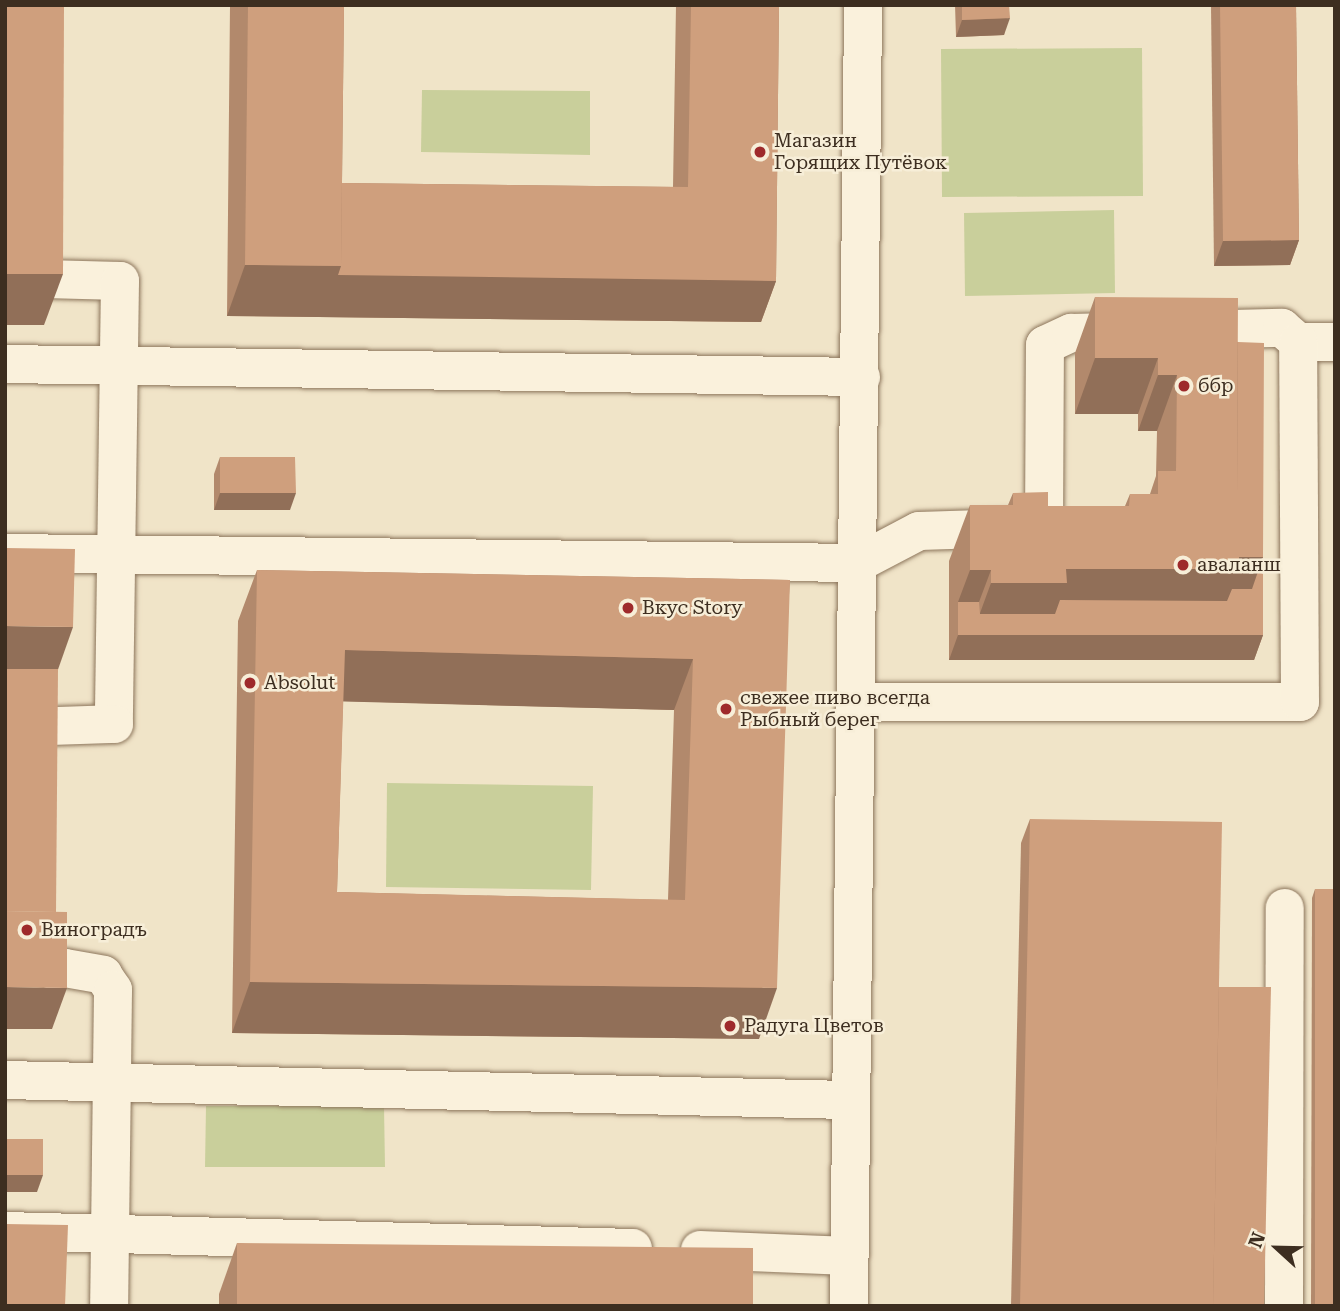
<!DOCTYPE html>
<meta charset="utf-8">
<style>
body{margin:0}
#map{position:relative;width:1340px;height:1311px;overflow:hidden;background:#f0e4c8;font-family:"Roboto Serif",serif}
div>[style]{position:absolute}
.green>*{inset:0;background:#c9cf9b}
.roads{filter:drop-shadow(0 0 2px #8d765c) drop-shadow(0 0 2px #8d765c)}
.minor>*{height:38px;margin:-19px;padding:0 19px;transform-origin:19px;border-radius:19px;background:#faf1dc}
.wall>*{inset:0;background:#b2896c}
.shaded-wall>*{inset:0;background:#916f58}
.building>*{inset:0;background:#cf9f7d}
.dots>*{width:19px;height:19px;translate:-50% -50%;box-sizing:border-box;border:4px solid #f7eed8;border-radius:50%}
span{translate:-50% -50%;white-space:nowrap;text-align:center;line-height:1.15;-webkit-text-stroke:5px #f7eed8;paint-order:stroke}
.poi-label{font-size:19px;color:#3d2e20}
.left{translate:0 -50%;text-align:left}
.frame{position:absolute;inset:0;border:7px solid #3d2e20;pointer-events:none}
.north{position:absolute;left:1242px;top:1213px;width:70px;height:70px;-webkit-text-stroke:5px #f7eed8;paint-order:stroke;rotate:292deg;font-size:19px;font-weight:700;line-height:28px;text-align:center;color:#3d2e20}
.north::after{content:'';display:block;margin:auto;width:24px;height:32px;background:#3d2e20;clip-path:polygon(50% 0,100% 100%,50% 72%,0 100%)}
</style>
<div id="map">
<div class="green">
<div style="clip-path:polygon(1142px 48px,1143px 196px,942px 197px,941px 49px)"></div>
<div style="clip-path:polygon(422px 90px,590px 91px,590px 155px,421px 152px)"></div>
<div style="clip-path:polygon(1114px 210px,1115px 293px,965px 296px,964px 213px)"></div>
<div style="clip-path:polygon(387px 783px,593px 786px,591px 890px,386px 887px)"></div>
<div style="clip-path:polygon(206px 1106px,384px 1106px,385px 1167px,205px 1167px)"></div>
</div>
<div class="roads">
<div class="minor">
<div style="left:45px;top:279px;width:75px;rotate:1.5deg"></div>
<div style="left:120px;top:281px;width:443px;rotate:90.8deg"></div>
<div style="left:114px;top:724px;width:60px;rotate:178.1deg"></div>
<div style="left:5px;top:364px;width:856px;rotate:0.87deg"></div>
<div style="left:5px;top:553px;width:853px;rotate:0.67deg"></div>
<div style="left:858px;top:563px;width:69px;rotate:-27.7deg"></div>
<div style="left:919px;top:531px;width:125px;rotate:-1.8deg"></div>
<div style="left:1044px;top:527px;width:182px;rotate:-89.7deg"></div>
<div style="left:1045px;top:345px;width:29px;rotate:-25deg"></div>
<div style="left:1071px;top:333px;width:211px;rotate:-1.4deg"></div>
<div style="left:1282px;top:328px;width:21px;rotate:41deg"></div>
<div style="left:1298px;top:342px;width:37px"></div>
<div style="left:856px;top:702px;width:444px"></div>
<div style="left:1300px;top:702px;width:360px;rotate:-90.3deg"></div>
<div style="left:52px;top:970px;width:13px;rotate:-9deg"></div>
<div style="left:65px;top:968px;width:39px;rotate:10deg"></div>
<div style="left:103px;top:975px;width:18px;rotate:56deg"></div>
<div style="left:113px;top:990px;width:316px;rotate:90.7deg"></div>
<div style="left:5px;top:1080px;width:845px;rotate:1.36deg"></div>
<div style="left:5px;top:1231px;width:628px;rotate:1.55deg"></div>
<div style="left:700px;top:1250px;width:149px;rotate:2.3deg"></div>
<div style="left:849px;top:1306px;width:1301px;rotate:-89.38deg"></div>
<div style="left:1284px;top:1306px;width:398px;rotate:-89.9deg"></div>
</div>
</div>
<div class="wall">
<div style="clip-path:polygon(230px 5px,344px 5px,342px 183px,673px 187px,676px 5px,779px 5px,776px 281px,761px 322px,227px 316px)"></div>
<div style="clip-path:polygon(955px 5px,1009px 5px,1004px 35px,956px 37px)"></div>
<div style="clip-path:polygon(1211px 5px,1296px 5px,1299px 240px,1290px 265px,1214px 266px)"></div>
<div style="clip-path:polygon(1095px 297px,1238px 342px,1263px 635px,1254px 660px,949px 660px,949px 561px,970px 505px,1008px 505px,1013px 493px,1048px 506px,1125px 506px,1130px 494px,1150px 494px,1156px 476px,1157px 431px,1138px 431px,1138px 414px,1075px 414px,1075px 353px)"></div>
<div style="clip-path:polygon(220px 457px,290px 510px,214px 510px,214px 474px)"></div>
<div style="clip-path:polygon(evenodd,257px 570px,790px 580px,759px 1039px,232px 1033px,238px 621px,257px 570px,343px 701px,674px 710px,668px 900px,337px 892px,343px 701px)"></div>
<div style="clip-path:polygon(1030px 819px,1219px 987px,1264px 1306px,1011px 1306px,1021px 843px)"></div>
<div style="clip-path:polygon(1315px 889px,1335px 1306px,1311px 1306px,1312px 898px)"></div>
<div style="clip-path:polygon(237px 1243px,753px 1306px,219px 1306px,219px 1294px)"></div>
</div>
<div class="shaded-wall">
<div style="clip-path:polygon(1010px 18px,1004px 35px,956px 37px,962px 20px)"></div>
<div style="clip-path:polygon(1299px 240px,1290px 265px,1214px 266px,1223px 241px)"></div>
<div style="clip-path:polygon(245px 265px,341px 266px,776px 281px,761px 322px,227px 316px)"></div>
<div style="clip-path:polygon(5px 274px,63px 274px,44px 325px,5px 325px)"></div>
<div style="clip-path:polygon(1095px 358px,1158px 358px,1138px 414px,1075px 414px)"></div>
<div style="clip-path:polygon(1158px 375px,1177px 375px,1157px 431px,1138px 431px)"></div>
<div style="clip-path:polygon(220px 493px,296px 493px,290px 510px,214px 510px)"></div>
<div style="clip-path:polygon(1244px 544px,1263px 557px,1263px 635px,1254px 660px,949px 660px,958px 635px,972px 635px,991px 583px,1066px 569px)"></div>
<div style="clip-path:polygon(970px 570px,991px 570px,970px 626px,958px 602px)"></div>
<div style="clip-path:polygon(5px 626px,73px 627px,55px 678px,5px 677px)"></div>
<div style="clip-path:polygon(345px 650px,693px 659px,674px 710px,326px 701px)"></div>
<div style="clip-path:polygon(250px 982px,777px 988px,759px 1039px,232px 1033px)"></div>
<div style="clip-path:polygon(5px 987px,67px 988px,52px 1029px,5px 1029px)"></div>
<div style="clip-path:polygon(5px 1175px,43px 1175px,37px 1192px,5px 1192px)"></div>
</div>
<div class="building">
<div style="clip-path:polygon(5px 5px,64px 5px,63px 274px,5px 274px)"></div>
<div style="clip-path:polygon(248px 5px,344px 5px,341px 266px,245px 265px)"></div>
<div style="clip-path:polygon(691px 5px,779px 5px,776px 281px,338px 275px,341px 266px,342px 183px,688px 187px)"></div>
<div style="clip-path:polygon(962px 5px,1009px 5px,1010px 18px,962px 20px)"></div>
<div style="clip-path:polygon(1220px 5px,1296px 5px,1299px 240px,1223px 241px)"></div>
<div style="clip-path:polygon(1095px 297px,1238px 298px,1237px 494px,1256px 494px,1256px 513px,1263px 513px,1263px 557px,1239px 557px,1239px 569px,1066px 569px,1067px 583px,991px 583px,991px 570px,970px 570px,970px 505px,1013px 505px,1013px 493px,1048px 492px,1048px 506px,1129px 506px,1130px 494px,1158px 494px,1158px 471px,1176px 471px,1177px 375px,1158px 375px,1158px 358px,1095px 358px)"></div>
<div style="clip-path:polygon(1238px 342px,1264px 343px,1263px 557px,1263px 513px,1256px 513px,1256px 494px,1237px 494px)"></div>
<div style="clip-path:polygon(220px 457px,295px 457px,296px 493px,220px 493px)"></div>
<div style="clip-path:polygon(5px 548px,75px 549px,73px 627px,5px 626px)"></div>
<div style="clip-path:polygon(1263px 557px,1263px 635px,958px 635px,958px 602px,979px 602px,980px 614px,1055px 614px,1060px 600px,1227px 601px,1232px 589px,1252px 589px)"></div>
<div style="clip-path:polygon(evenodd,257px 570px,790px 580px,777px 988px,250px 982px,257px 570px,345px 650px,693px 659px,685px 900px,337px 892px,345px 650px)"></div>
<div style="clip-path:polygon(5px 669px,58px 669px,56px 912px,5px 911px)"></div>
<div style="clip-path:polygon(1030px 819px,1222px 822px,1213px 1306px,1020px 1306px)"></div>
<div style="clip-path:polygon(1315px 889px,1335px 889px,1335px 1306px,1315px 1306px)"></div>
<div style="clip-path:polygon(5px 911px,67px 912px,67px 988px,5px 987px)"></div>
<div style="clip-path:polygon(1219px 987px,1271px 987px,1264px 1306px,1213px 1306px)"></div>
<div style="clip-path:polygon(5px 1139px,43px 1139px,43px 1175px,5px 1175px)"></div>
<div style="clip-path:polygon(5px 1224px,68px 1225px,65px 1306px,5px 1306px)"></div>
<div style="clip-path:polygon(237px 1243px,753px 1248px,753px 1306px,237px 1306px)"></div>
</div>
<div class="dots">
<div style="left:760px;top:152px;background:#9e2a2b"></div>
<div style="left:1184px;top:386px;background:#9e2a2b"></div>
<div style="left:1183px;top:565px;background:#9e2a2b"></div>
<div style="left:628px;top:608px;background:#9e2a2b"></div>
<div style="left:250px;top:683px;background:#9e2a2b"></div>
<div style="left:726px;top:709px;background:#9e2a2b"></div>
<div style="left:27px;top:930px;background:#9e2a2b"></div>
<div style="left:730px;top:1026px;background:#9e2a2b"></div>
</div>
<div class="poi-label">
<span class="left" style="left:774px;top:152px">Магазин<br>Горящих Путёвок</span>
<span class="left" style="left:1198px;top:386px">ббр</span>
<span class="left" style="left:1197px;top:565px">аваланш</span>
<span class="left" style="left:642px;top:608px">Вкус Story</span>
<span class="left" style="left:264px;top:683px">Absolut</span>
<span class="left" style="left:740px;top:709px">свежее пиво всегда<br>Рыбный берег</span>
<span class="left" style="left:41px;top:930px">Виноградъ</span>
<span class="left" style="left:744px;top:1026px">Радуга Цветов</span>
</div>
<div class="frame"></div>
<div class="north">N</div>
</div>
